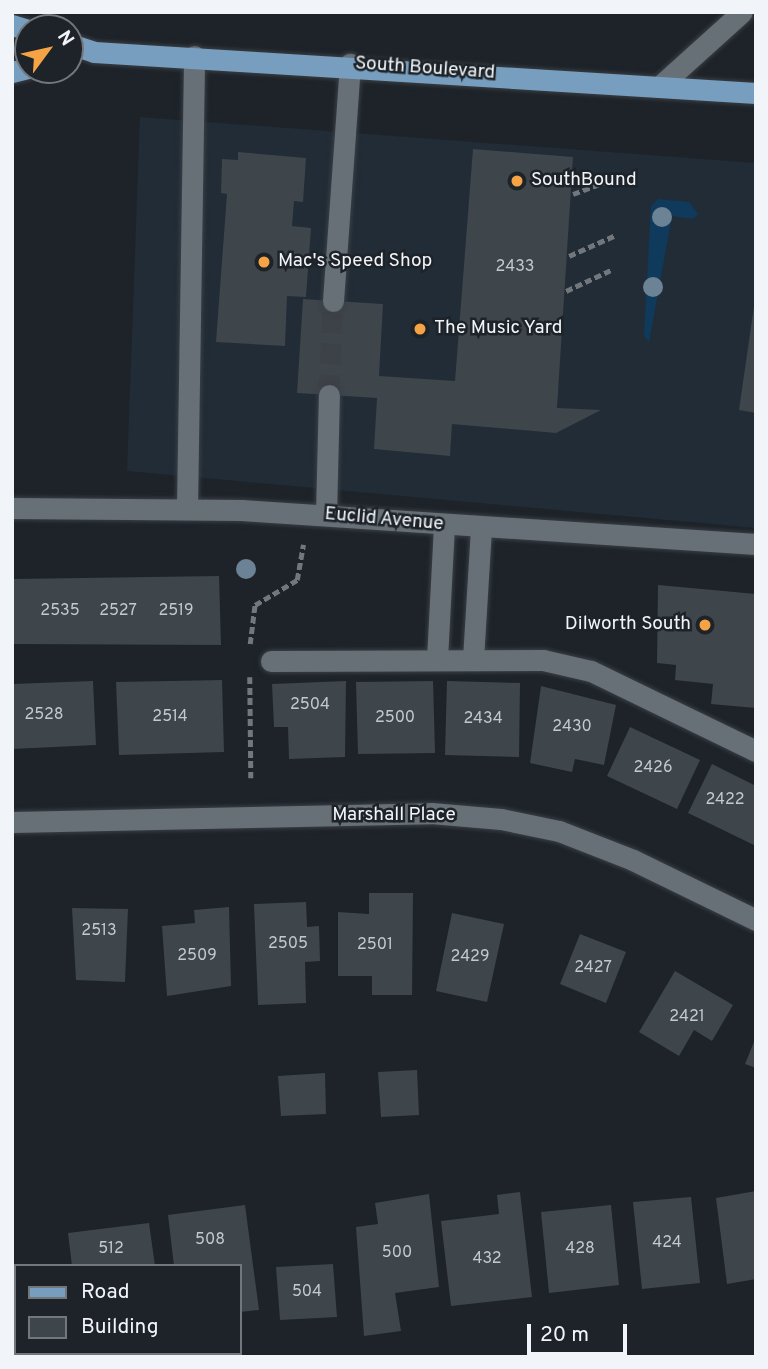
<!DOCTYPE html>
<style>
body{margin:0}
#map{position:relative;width:768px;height:1369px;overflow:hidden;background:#1d2329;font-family:Overpass,sans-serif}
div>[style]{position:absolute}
.built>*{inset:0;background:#212c36}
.green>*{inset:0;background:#103a5c}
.building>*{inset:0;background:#3e454b}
.minor-tunnel>*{height:21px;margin-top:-10.5px;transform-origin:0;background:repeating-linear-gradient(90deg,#3d4248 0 21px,transparent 0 31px)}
.path>*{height:4.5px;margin-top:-2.25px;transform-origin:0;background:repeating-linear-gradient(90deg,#72777c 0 7px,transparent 0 10.5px)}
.roads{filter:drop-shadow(0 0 2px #3a3f45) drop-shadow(0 0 2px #3a3f45)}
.minor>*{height:21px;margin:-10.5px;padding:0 10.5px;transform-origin:10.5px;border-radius:10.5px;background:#687077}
.major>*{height:21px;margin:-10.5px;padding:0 10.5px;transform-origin:10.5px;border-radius:10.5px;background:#789ebf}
.trees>*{width:20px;height:20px;margin:-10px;border-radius:50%;background:#6c8295}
.dots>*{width:19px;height:19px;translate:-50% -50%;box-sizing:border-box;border:4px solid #1d2329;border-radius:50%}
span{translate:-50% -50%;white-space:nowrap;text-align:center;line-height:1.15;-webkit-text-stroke:5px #1d2329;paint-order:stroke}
.number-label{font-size:16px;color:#c4c9ce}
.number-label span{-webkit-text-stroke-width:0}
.street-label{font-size:19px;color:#f1f5f9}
.poi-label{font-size:19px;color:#f1f5f9}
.left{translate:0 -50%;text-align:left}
.right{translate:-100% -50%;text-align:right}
.frame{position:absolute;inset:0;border:14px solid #f1f5f9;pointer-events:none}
.legend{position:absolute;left:14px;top:1264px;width:228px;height:91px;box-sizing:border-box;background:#1d2329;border:2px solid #72777c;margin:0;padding:9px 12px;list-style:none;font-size:21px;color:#f1f5f9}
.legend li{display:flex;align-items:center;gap:14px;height:35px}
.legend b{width:35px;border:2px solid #72777c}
.north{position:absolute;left:14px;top:14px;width:70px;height:70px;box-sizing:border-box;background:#1d2329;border:2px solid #72777c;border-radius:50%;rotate:57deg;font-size:19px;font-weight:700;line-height:28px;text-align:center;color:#f1f5f9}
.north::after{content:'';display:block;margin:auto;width:24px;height:32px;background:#f5a345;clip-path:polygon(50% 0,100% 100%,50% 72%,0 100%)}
.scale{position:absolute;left:527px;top:1324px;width:100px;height:32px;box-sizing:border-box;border:4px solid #f1f5f9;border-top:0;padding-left:9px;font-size:21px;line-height:24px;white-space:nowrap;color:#f1f5f9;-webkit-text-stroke:5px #1d2329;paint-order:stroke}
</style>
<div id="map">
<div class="built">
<div style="clip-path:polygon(140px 117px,756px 163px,756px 528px,127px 471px)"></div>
</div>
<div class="green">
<div style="clip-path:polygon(658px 199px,689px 202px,698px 214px,693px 219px,672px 216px,649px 342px,644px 336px,651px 206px)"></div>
</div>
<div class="building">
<div style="clip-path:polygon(473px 149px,573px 157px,557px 408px,601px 410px,556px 433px,452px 424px,450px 456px,374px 449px,377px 398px,297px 393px,303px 299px,383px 304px,379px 376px,455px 381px)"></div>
<div style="clip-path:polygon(238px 152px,306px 158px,303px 202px,294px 201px,292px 226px,311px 228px,306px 297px,287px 296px,285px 346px,216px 342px,227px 194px,221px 193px,222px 159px,238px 160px)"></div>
<div style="clip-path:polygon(754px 306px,756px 306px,756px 413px,739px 410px)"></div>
<div style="clip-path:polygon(219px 576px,221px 645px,12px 644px,12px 579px)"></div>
<div style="clip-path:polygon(658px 585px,756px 594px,756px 708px,711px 704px,713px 684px,675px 680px,676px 665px,657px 663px)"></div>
<div style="clip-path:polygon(222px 680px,224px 752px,119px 755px,116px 682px)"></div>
<div style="clip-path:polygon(93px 681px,96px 745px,12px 749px,12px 684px)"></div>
<div style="clip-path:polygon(346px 681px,345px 757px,289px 759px,288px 727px,274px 727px,272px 684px)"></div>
<div style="clip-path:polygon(433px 681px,435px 753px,358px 754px,356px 682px)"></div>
<div style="clip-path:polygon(447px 681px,520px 683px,519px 757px,445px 755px)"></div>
<div style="clip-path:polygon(541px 686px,616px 705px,604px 765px,575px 759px,572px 772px,530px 763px)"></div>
<div style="clip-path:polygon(630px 727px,700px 760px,677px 809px,607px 776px)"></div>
<div style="clip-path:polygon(712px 764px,756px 786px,756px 846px,688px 813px)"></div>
<div style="clip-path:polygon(369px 893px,413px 893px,412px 995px,372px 995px,372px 976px,338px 976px,338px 912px,369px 914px)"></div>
<div style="clip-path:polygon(306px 902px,307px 927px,319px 926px,320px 961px,305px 962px,306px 1003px,258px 1005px,254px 904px)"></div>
<div style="clip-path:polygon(229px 907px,231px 986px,167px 996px,162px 926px,195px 923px,194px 910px)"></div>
<div style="clip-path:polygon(72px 908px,128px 909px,125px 982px,76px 980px)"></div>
<div style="clip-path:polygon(452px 913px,504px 924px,487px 1002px,436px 991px)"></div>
<div style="clip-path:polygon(580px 934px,626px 952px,606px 1003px,560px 984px)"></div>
<div style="clip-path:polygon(675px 971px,733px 1005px,712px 1041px,694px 1030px,679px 1056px,639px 1032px)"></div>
<div style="clip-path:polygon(756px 1037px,756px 1068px,745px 1064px)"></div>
<div style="clip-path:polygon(417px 1070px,419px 1115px,381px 1117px,378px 1072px)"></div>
<div style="clip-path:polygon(325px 1073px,326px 1114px,281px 1116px,278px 1076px)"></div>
<div style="clip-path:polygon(756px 1191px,756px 1279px,727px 1284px,716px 1198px)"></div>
<div style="clip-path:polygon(520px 1192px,532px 1297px,451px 1306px,441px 1221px,499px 1214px,497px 1195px)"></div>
<div style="clip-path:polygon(429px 1194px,439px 1287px,395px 1293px,401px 1331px,364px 1336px,356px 1227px,378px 1224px,375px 1203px)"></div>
<div style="clip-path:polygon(691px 1197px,700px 1283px,642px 1289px,633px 1202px)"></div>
<div style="clip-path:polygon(245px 1205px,259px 1310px,240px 1312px,240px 1266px,174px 1266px,168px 1215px)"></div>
<div style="clip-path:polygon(611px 1205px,619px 1285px,549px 1293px,541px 1212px)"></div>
<div style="clip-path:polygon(149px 1223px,155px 1266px,72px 1266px,68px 1233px)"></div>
<div style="clip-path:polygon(333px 1264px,337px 1317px,280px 1320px,276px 1267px)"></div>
</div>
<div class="minor-tunnel">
<div style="left:329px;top:395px;width:94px;rotate:-87.6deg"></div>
</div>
<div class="path">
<div style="left:573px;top:194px;width:51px;rotate:-20.6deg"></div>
<div style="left:569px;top:256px;width:51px;rotate:-24.1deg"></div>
<div style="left:566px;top:291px;width:52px;rotate:-25.1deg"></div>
<div style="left:250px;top:644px;width:39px;rotate:-83deg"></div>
<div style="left:255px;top:605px;width:49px;rotate:-30.8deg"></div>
<div style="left:297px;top:580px;width:36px;rotate:-80deg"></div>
<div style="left:250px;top:677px;width:101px;rotate:89.4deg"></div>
</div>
<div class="roads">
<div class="minor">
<div style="left:660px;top:86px;width:110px;rotate:-42.1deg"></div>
<div style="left:333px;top:301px;width:238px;rotate:-85.9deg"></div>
<div style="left:12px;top:508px;width:229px;rotate:0.5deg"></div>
<div style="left:241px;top:510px;width:516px;rotate:3.78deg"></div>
<div style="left:187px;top:508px;width:452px;rotate:-89.1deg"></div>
<div style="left:326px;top:515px;width:120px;rotate:-88.6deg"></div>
<div style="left:437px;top:659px;width:134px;rotate:-87deg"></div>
<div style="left:473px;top:659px;width:131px;rotate:-86.5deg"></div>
<div style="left:271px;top:661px;width:272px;rotate:-0.2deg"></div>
<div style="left:543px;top:660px;width:49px;rotate:12.9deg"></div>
<div style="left:591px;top:671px;width:183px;rotate:25.9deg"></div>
<div style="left:12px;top:822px;width:419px;rotate:-1.2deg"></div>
<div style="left:431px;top:813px;width:70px;rotate:4.9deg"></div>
<div style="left:501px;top:819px;width:59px;rotate:11.7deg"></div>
<div style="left:559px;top:831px;width:79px;rotate:21.4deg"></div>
<div style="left:633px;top:860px;width:137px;rotate:26deg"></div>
</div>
<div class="major">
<div style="left:12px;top:25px;width:17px;rotate:17deg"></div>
<div style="left:70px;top:44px;width:25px;rotate:18deg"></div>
<div style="left:94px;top:52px;width:663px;rotate:3.54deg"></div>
<div style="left:12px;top:72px;width:16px;rotate:-14deg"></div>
</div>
</div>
<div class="trees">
<div style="left:662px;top:217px"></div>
<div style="left:653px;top:287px"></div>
<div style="left:246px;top:569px"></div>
</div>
<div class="dots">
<div style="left:517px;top:181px;background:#f5a345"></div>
<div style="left:264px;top:262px;background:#f5a345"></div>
<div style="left:420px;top:329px;background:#f5a345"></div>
<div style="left:705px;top:625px;background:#f5a345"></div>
</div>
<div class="number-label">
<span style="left:515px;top:267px">2433</span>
<span style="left:60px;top:611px">2535</span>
<span style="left:118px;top:611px">2527</span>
<span style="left:176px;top:611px">2519</span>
<span style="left:310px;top:705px">2504</span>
<span style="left:44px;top:715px">2528</span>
<span style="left:170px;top:717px">2514</span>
<span style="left:395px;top:718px">2500</span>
<span style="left:483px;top:719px">2434</span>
<span style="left:572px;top:727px">2430</span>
<span style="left:653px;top:768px">2426</span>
<span style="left:725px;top:800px">2422</span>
<span style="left:99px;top:931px">2513</span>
<span style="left:288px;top:944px">2505</span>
<span style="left:375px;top:945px">2501</span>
<span style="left:197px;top:956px">2509</span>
<span style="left:470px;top:957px">2429</span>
<span style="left:593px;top:968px">2427</span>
<span style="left:687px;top:1017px">2421</span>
<span style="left:210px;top:1240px">508</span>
<span style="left:667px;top:1243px">424</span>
<span style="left:111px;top:1249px">512</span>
<span style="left:580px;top:1249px">428</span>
<span style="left:397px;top:1253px">500</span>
<span style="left:487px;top:1259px">432</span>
<span style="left:307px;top:1292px">504</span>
</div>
<div class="street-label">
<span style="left:425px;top:69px;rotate:4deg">South Boulevard</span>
<span style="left:384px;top:520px;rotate:5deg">Euclid Avenue</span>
<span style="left:394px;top:816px">Marshall Place</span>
</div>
<div class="poi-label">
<span class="left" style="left:531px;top:181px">SouthBound</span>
<span class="left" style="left:278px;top:262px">Mac's Speed Shop</span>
<span class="left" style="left:434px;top:329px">The Music Yard</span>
<span class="right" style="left:691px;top:625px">Dilworth South</span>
</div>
<div class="frame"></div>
<ul class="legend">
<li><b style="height:9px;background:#789ebf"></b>Road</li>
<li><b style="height:19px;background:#3e454b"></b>Building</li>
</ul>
<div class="north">N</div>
<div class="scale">20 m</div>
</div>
